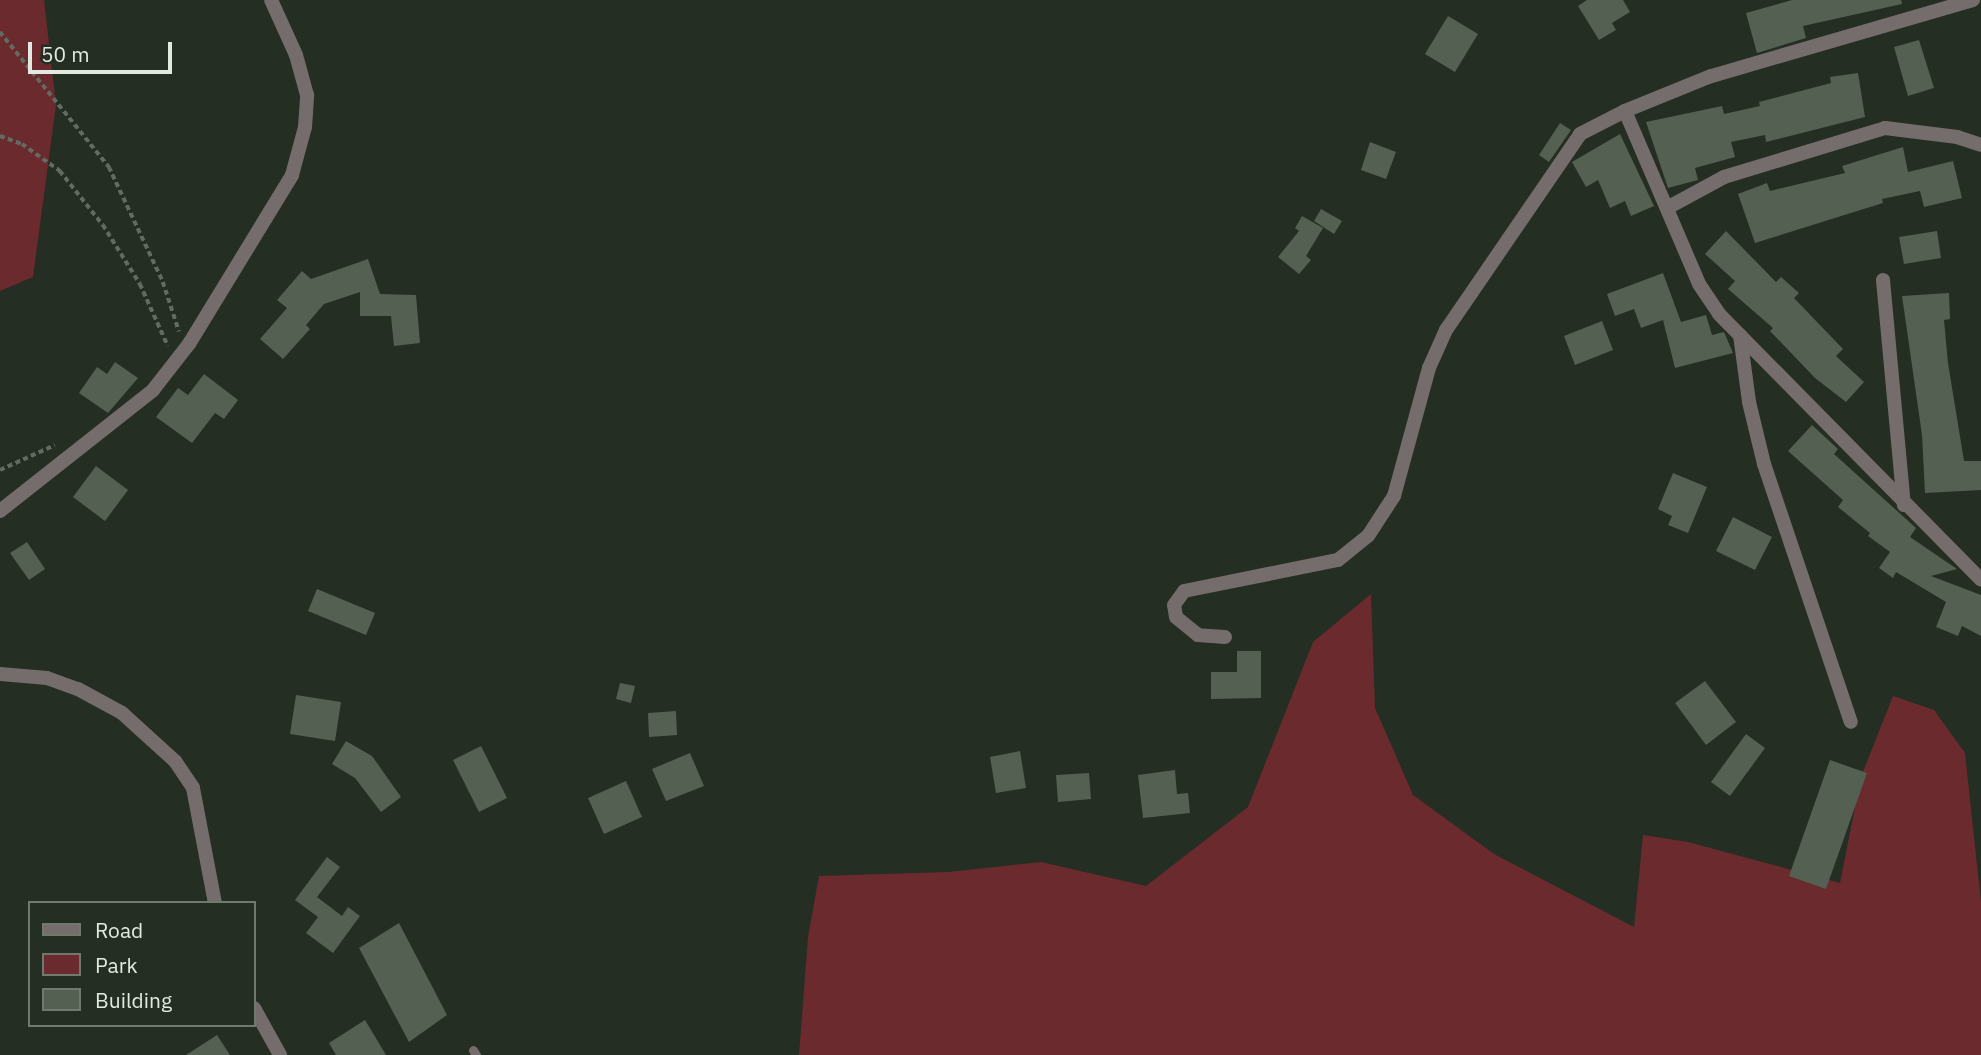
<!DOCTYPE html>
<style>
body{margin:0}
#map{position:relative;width:1981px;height:1055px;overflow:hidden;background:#242e22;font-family:"IBM Plex Sans",sans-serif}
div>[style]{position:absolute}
.green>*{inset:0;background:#6b2a2d}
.building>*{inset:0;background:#546052}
.path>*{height:3.5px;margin-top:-1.75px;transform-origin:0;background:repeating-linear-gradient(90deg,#626b61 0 5px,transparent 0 8.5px)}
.lane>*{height:9px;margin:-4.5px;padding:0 4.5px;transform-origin:4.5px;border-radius:4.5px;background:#756c6c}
.street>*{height:14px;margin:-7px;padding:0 7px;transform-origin:7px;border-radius:7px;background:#756c6c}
span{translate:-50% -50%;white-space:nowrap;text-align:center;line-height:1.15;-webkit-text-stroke:5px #242e22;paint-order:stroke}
.legend{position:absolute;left:28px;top:901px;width:228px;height:126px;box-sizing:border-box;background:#242e22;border:2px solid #70796e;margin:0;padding:9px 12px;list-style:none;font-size:21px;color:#e2e9e1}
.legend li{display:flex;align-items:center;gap:14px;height:35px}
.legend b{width:35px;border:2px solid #70796e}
.scale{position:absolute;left:28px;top:42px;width:144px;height:32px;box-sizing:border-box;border:4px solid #e2e9e1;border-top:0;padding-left:9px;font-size:21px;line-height:24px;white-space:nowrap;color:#e2e9e1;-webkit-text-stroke:5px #242e22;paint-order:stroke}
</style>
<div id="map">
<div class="green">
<div style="clip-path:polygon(0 0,44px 0,56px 105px,33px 277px,0 291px)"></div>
<div style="clip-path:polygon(1371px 594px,1375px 708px,1413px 795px,1494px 854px,1634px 927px,1643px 835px,1688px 842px,1840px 883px,1861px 777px,1893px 696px,1934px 710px,1965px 753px,1981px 902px,1981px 1055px,799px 1055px,808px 937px,819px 876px,948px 872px,1041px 862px,1146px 886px,1248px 807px,1313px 642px)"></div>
</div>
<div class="building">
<div style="clip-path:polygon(1587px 0,1623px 0,1630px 12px,1612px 23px,1616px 30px,1599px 40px,1578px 6px)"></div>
<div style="clip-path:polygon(1792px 0,1901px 0,1902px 4px,1803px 26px,1806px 38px,1757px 53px,1746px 13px)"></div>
<div style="clip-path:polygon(1448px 16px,1478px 34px,1455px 72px,1425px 54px)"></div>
<div style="clip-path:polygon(1919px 40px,1934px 88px,1908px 96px,1894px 47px)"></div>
<div style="clip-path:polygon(1858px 73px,1865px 117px,1766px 142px,1765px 135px,1731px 142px,1735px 157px,1695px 168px,1698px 180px,1668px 188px,1646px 122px,1722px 106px,1724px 114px,1760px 106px,1759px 102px,1831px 83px,1830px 77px)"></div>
<div style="clip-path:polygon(1560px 123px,1571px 130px,1549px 162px,1539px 155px)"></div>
<div style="clip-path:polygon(1620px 134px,1654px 206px,1631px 216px,1625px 201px,1610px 208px,1598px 180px,1586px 187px,1572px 162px)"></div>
<div style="clip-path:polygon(1370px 142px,1396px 152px,1386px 179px,1361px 170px)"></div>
<div style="clip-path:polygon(1903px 147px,1908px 172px,1953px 161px,1962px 198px,1924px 207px,1920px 191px,1882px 199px,1883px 203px,1755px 243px,1738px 194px,1767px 183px,1770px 191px,1845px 173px,1842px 166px)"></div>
<div style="clip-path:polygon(1321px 209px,1342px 221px,1334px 234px,1314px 221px)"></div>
<div style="clip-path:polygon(1302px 216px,1323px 228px,1306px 256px,1311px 260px,1299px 274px,1278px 257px,1299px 231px,1295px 228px)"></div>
<div style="clip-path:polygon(1726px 231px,1776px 282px,1781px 277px,1799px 293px,1794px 298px,1843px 349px,1836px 356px,1864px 382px,1846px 402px,1815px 378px,1770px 331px,1773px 328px,1728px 289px,1735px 281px,1705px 254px)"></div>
<div style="clip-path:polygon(1937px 231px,1941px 258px,1904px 264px,1899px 237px)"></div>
<div style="clip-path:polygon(368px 259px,380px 294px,416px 295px,420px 343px,394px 346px,391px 316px,360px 316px,360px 292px,324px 304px,306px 325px,310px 329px,283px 359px,260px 339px,287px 308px,277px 300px,302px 271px,311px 279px)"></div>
<div style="clip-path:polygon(1663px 273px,1681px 322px,1706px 315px,1712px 335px,1724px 332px,1733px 353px,1675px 368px,1663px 320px,1641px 328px,1634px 309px,1615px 316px,1607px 294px)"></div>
<div style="clip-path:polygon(1949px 293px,1950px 319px,1944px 320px,1948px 363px,1964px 461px,1981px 461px,1981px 490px,1925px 493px,1922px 435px,1902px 296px)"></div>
<div style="clip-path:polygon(1602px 321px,1613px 350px,1575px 365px,1564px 336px)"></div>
<div style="clip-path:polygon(115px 362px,138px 378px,108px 413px,79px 393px,97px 367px,107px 374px)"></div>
<div style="clip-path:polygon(204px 374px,238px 400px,224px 419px,215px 413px,192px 443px,156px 417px,178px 388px,188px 395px)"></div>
<div style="clip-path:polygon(1812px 425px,1838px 449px,1834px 454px,1916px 528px,1910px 537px,1957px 569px,1931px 576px,1981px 595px,1981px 636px,1962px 626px,1958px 636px,1936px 627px,1946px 602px,1896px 572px,1893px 578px,1879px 568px,1890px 552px,1868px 536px,1870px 533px,1838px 507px,1843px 500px,1788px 451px)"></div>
<div style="clip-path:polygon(96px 466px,128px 490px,105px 521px,73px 497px)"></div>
<div style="clip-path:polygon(1673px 473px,1707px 487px,1688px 533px,1668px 525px,1672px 516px,1658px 509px)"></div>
<div style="clip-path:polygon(1733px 517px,1772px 537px,1755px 570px,1716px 551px)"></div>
<div style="clip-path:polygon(27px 542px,45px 569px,29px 580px,10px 553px)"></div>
<div style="clip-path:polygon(317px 589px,375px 613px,366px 635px,308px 611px)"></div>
<div style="clip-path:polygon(1237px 651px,1261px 651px,1261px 698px,1211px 699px,1211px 672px,1237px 672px)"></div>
<div style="clip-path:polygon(1705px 681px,1736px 722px,1706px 745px,1675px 703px)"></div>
<div style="clip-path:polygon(620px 683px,635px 686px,631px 703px,616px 699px)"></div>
<div style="clip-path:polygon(296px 695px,341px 702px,335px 741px,290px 734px)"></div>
<div style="clip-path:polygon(676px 711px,677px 735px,649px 737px,648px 713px)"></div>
<div style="clip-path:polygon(1746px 734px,1765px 748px,1730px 796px,1711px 782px)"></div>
<div style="clip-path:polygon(346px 741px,372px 756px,401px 797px,381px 812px,355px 778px,332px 764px)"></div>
<div style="clip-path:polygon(481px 746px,507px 798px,479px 812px,453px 760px)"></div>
<div style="clip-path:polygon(1020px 751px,1026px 788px,996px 793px,990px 757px)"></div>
<div style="clip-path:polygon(690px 753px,704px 786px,666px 801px,652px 769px)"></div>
<div style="clip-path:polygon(1830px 760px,1867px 773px,1826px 889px,1789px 876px)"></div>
<div style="clip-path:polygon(1175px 770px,1177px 794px,1188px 793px,1190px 813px,1143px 818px,1138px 775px)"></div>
<div style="clip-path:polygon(1089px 773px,1091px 799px,1058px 802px,1056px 775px)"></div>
<div style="clip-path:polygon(626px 781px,642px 817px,604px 834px,588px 798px)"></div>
<div style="clip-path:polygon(327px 857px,340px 867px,317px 897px,342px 916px,348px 907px,360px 916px,333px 953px,306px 933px,318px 917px,295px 900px)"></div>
<div style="clip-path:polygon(399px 923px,447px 1015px,409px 1042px,359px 948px)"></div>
<div style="clip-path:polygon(365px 1020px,386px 1055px,336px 1055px,329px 1043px)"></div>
<div style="clip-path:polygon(217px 1035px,230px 1055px,186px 1055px)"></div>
</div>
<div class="path">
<div style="left:0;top:32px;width:174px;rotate:51.1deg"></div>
<div style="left:109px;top:167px;width:127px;rotate:64.8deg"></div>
<div style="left:163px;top:282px;width:52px;rotate:71.9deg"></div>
<div style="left:0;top:136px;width:23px;rotate:20deg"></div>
<div style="left:22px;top:144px;width:47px;rotate:35.4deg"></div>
<div style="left:60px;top:171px;width:69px;rotate:51.5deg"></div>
<div style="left:103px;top:225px;width:70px;rotate:57.9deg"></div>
<div style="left:140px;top:284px;width:68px;rotate:65.7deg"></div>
<div style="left:0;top:470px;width:60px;rotate:-24.4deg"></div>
</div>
<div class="lane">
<div style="left:473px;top:1050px;width:6px;rotate:59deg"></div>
</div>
<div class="street">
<div style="left:1973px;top:0;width:273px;rotate:163.8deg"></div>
<div style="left:1711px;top:76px;width:93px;rotate:157.9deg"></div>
<div style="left:1625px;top:111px;width:188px;rotate:66.8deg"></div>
<div style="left:1699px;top:284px;width:36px;rotate:56deg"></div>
<div style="left:1719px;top:314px;width:373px;rotate:45.4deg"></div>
<div style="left:1667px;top:208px;width:65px;rotate:-28.5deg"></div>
<div style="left:1724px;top:177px;width:168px;rotate:-16.9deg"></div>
<div style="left:1885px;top:128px;width:73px;rotate:7.1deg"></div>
<div style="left:1957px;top:137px;width:25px;rotate:18deg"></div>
<div style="left:1883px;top:280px;width:226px;rotate:84.7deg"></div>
<div style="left:1740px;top:335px;width:68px;rotate:82.3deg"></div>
<div style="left:1749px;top:402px;width:64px;rotate:76.4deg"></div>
<div style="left:1764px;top:464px;width:272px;rotate:71.4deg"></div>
<div style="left:0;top:511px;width:195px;rotate:-38.3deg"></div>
<div style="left:153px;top:390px;width:58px;rotate:-52deg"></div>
<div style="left:189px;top:344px;width:198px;rotate:-58.6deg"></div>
<div style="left:292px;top:175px;width:50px;rotate:-74.8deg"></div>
<div style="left:305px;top:127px;width:32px;rotate:-86deg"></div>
<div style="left:307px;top:95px;width:41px;rotate:-105.4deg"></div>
<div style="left:296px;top:55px;width:60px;rotate:-114.4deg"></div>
<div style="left:1225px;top:637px;width:27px;rotate:-176deg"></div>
<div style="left:1198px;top:635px;width:28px;rotate:-141deg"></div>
<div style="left:1176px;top:617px;width:12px;rotate:-99deg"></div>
<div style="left:1174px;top:605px;width:17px;rotate:-54deg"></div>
<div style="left:1184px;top:591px;width:157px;rotate:-11.4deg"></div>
<div style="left:1338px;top:560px;width:38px;rotate:-39deg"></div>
<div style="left:1368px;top:536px;width:48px;rotate:-57deg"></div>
<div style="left:1394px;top:496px;width:133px;rotate:-74.7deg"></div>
<div style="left:1429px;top:368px;width:42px;rotate:-65.9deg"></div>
<div style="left:1446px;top:330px;width:237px;rotate:-55.6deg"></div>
<div style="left:1580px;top:134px;width:51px;rotate:-27.1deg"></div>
<div style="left:0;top:674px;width:47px;rotate:4.9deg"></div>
<div style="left:47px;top:678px;width:33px;rotate:20deg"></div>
<div style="left:78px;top:689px;width:50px;rotate:28.6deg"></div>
<div style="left:122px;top:713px;width:72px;rotate:42.2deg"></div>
<div style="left:175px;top:761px;width:32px;rotate:56deg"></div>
<div style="left:193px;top:788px;width:117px;rotate:79.2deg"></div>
<div style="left:254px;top:1008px;width:54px;rotate:61deg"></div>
</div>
<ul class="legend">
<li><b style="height:9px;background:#756c6c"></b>Road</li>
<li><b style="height:19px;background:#6b2a2d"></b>Park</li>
<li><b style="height:19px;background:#546052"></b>Building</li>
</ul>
<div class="scale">50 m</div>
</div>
